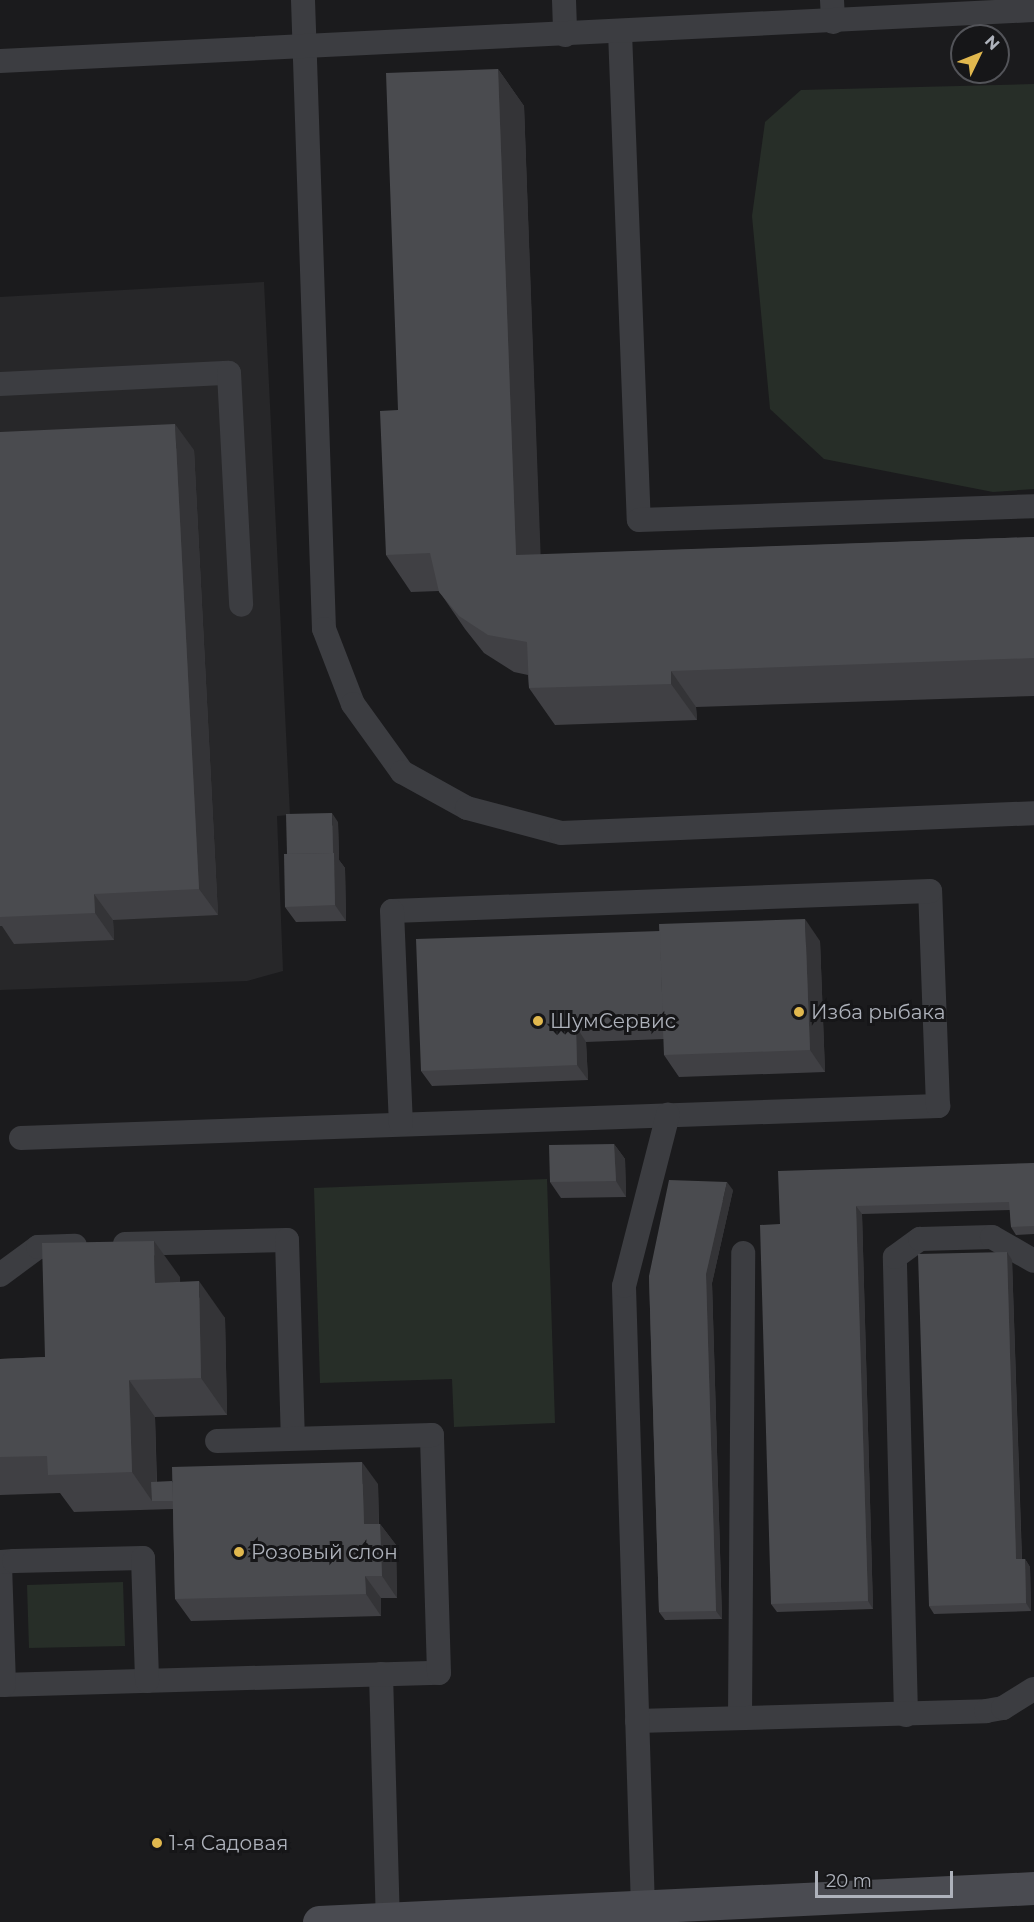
<!DOCTYPE html>
<meta charset="utf-8">
<style>
body{margin:0}
#map{position:relative;width:1034px;height:1922px;overflow:hidden;background:#1b1b1d;font-family:Montserrat,sans-serif}
div>[style]{position:absolute}
.built>*{inset:0;background:#272729}
.green>*{inset:0;background:#272e28}
.lane>*{height:24px;margin:-12px;padding:0 12px;transform-origin:12px;border-radius:12px;background:#3c3d41}
.secondary>*{height:33px;margin:-16.5px;padding:0 16.5px;transform-origin:16.5px;border-radius:16.5px;background:#4a4b51}
.wall>*{inset:0;background:#404044}
.shaded-wall>*{inset:0;background:#343437}
.building>*{inset:0;background:#4a4b4f}
.dots>*{width:16px;height:16px;translate:-50% -50%;box-sizing:border-box;border:3px solid #161618;border-radius:50%}
span{translate:-50% -50%;white-space:nowrap;text-align:center;line-height:1.15;-webkit-text-stroke:6px #161618;paint-order:stroke}
.poi-label{font-size:20px;color:#aeb2bb}
.left{translate:0 -50%;text-align:left}
.north{position:absolute;left:950px;top:24px;width:60px;height:60px;box-sizing:border-box;background:#161618;border:2px solid #535459;border-radius:50%;rotate:47deg;font-size:16px;font-weight:700;line-height:24px;text-align:center;color:#aeb2bb}
.north::after{content:'';display:block;margin:auto;width:21px;height:27px;background:#e1b84e;clip-path:polygon(50% 0,100% 100%,50% 72%,0 100%)}
.scale{position:absolute;left:815px;top:1871px;width:138px;height:27px;box-sizing:border-box;border:3px solid #aeb2bb;border-top:0;padding-left:8px;font-size:18px;line-height:21px;white-space:nowrap;color:#aeb2bb;-webkit-text-stroke:4px #161618;paint-order:stroke}
</style>
<div id="map">
<div class="built">
<div style="clip-path:polygon(264px 282px,290px 815px,277px 816px,283px 971px,247px 981px,0 990px,0 297px)"></div>
</div>
<div class="green">
<div style="clip-path:polygon(1034px 84px,1034px 489px,993px 492px,824px 459px,770px 409px,752px 216px,765px 122px,801px 90px)"></div>
<div style="clip-path:polygon(547px 1179px,555px 1423px,454px 1427px,452px 1379px,320px 1383px,314px 1188px)"></div>
<div style="clip-path:polygon(123px 1582px,125px 1646px,29px 1648px,27px 1585px)"></div>
</div>
<div class="lane">
<div style="left:303px;top:0;width:629px;rotate:88.09deg"></div>
<div style="left:324px;top:629px;width:80px;rotate:68.9deg"></div>
<div style="left:353px;top:704px;width:84px;rotate:54.2deg"></div>
<div style="left:402px;top:772px;width:74px;rotate:29deg"></div>
<div style="left:467px;top:808px;width:97px;rotate:14.9deg"></div>
<div style="left:561px;top:833px;width:473px;rotate:-2.4deg"></div>
<div style="left:564px;top:0;width:35px;rotate:88deg"></div>
<div style="left:832px;top:0;width:22px;rotate:87deg"></div>
<div style="left:620px;top:32px;width:488px;rotate:87.8deg"></div>
<div style="left:639px;top:520px;width:395px;rotate:-2deg"></div>
<div style="left:0;top:61px;width:1035px;rotate:-2.82deg"></div>
<div style="left:0;top:384px;width:229px;rotate:-2.8deg"></div>
<div style="left:229px;top:373px;width:232px;rotate:87deg"></div>
<div style="left:21px;top:1138px;width:918px;rotate:-2deg"></div>
<div style="left:938px;top:1106px;width:215px;rotate:-92.1deg"></div>
<div style="left:930px;top:891px;width:538px;rotate:177.87deg"></div>
<div style="left:392px;top:911px;width:213px;rotate:87.6deg"></div>
<div style="left:125px;top:1244px;width:162px;rotate:-1.4deg"></div>
<div style="left:287px;top:1240px;width:198px;rotate:88.3deg"></div>
<div style="left:0;top:1275px;width:47px;rotate:-36.4deg"></div>
<div style="left:38px;top:1247px;width:37px;rotate:-2deg"></div>
<div style="left:381px;top:1674px;width:245px;rotate:88.4deg"></div>
<div style="left:0;top:1685px;width:439px;rotate:-1.6deg"></div>
<div style="left:439px;top:1673px;width:238px;rotate:-91.7deg"></div>
<div style="left:432px;top:1435px;width:215px;rotate:178.4deg"></div>
<div style="left:4px;top:1685px;width:123px;rotate:-91.9deg"></div>
<div style="left:0;top:1562px;width:14px;rotate:-4deg"></div>
<div style="left:14px;top:1561px;width:129px;rotate:-1.3deg"></div>
<div style="left:143px;top:1558px;width:123px;rotate:88.1deg"></div>
<div style="left:906px;top:1715px;width:458px;rotate:-91.4deg"></div>
<div style="left:895px;top:1257px;width:31px;rotate:-36deg"></div>
<div style="left:920px;top:1239px;width:72px;rotate:-1.6deg"></div>
<div style="left:992px;top:1237px;width:48px;rotate:29.7deg"></div>
<div style="left:740px;top:1718px;width:465px;rotate:-89.6deg"></div>
<div style="left:637px;top:1721px;width:349px;rotate:-1.6deg"></div>
<div style="left:986px;top:1711px;width:17px;rotate:-10deg"></div>
<div style="left:1003px;top:1708px;width:36px;rotate:-32deg"></div>
<div style="left:643px;top:1909px;width:623px;rotate:-91.75deg"></div>
<div style="left:624px;top:1286px;width:177px;rotate:-75.6deg"></div>
</div>
<div class="secondary">
<div style="left:319px;top:1922px;width:716px;rotate:-2.72deg"></div>
</div>
<div class="wall">
<div style="clip-path:polygon(498px 69px,524px 106px,540px 555px,1034px 537px,1034px 696px,696px 707px,697px 720px,555px 725px,529px 688px,528px 675px,514px 672px,484px 653px,465px 629px,439px 591px,411px 592px,386px 555px,398px 410px)"></div>
<div style="clip-path:polygon(0 432px,194px 450px,218px 915px,113px 920px,114px 940px,14px 944px,2px 926px,0 926px)"></div>
<div style="clip-path:polygon(338px 822px,339px 860px,345px 868px,346px 921px,296px 922px,285px 907px,287px 854px)"></div>
<div style="clip-path:polygon(820px 941px,825px 1072px,679px 1077px,664px 1055px,664px 1039px,586px 1042px,588px 1080px,432px 1086px,421px 1071px)"></div>
<div style="clip-path:polygon(614px 1144px,625px 1159px,626px 1197px,561px 1198px,550px 1182px)"></div>
<div style="clip-path:polygon(1034px 1163px,1034px 1234px,1016px 1235px,1011px 1227px,1010px 1210px,862px 1214px,873px 1609px,777px 1612px,771px 1604px,780px 1224px)"></div>
<div style="clip-path:polygon(733px 1190px,712px 1283px,722px 1619px,665px 1620px,659px 1612px,649px 1276px)"></div>
<div style="clip-path:polygon(1007px 1252px,1012px 1260px,1022px 1559px,1025px 1559px,1030px 1567px,1031px 1611px,934px 1614px,929px 1606px)"></div>
<div style="clip-path:polygon(180px 1277px,180px 1282px,225px 1318px,227px 1415px,155px 1417px,157px 1482px,378px 1484px,379px 1524px,380px 1524px,396px 1545px,397px 1598px,381px 1598px,381px 1616px,191px 1621px,175px 1599px,173px 1509px,74px 1512px,60px 1493px,0 1495px,0 1359px,45px 1357px)"></div>
</div>
<div class="shaded-wall">
<div style="clip-path:polygon(498px 69px,524px 106px,542px 592px,516px 555px)"></div>
<div style="clip-path:polygon(175px 424px,194px 450px,218px 915px,199px 889px)"></div>
<div style="clip-path:polygon(671px 671px,696px 707px,697px 720px,671px 684px)"></div>
<div style="clip-path:polygon(332px 813px,338px 822px,339px 860px,345px 868px,346px 921px,335px 905px)"></div>
<div style="clip-path:polygon(94px 894px,113px 920px,114px 940px,95px 913px)"></div>
<div style="clip-path:polygon(805px 919px,820px 941px,825px 1072px,810px 1050px)"></div>
<div style="clip-path:polygon(576px 1026px,586px 1042px,588px 1080px,577px 1065px)"></div>
<div style="clip-path:polygon(614px 1144px,625px 1159px,626px 1197px,616px 1181px)"></div>
<div style="clip-path:polygon(727px 1182px,733px 1190px,712px 1283px,722px 1619px,716px 1611px,706px 1274px)"></div>
<div style="clip-path:polygon(856px 1206px,862px 1214px,873px 1609px,868px 1601px)"></div>
<div style="clip-path:polygon(154px 1241px,180px 1277px,181px 1319px,155px 1283px)"></div>
<div style="clip-path:polygon(1007px 1252px,1012px 1260px,1022px 1567px,1016px 1559px)"></div>
<div style="clip-path:polygon(199px 1281px,225px 1318px,227px 1415px,201px 1378px)"></div>
<div style="clip-path:polygon(129px 1380px,155px 1417px,157px 1501px,152px 1501px,132px 1472px)"></div>
<div style="clip-path:polygon(362px 1462px,378px 1484px,379px 1546px,364px 1524px)"></div>
<div style="clip-path:polygon(380px 1524px,396px 1545px,397px 1598px,382px 1576px)"></div>
<div style="clip-path:polygon(1025px 1559px,1030px 1567px,1031px 1611px,1026px 1603px)"></div>
<div style="clip-path:polygon(365px 1576px,381px 1598px,381px 1616px,366px 1594px)"></div>
</div>
<div class="building">
<div style="clip-path:polygon(498px 69px,516px 555px,1034px 537px,1034px 658px,671px 671px,671px 684px,529px 688px,527px 642px,488px 635px,459px 616px,439px 592px,430px 553px,386px 555px,380px 411px,398px 410px,386px 73px)"></div>
<div style="clip-path:polygon(175px 424px,199px 889px,94px 894px,95px 913px,0 917px,0 432px)"></div>
<div style="clip-path:polygon(332px 813px,333px 853px,287px 854px,286px 814px)"></div>
<div style="clip-path:polygon(334px 853px,335px 905px,285px 907px,284px 854px)"></div>
<div style="clip-path:polygon(805px 919px,810px 1050px,664px 1055px,659px 924px)"></div>
<div style="clip-path:polygon(660px 931px,663px 1023px,576px 1026px,577px 1065px,421px 1071px,416px 939px)"></div>
<div style="clip-path:polygon(614px 1144px,616px 1181px,550px 1182px,549px 1145px)"></div>
<div style="clip-path:polygon(1034px 1163px,1034px 1226px,1011px 1227px,1009px 1202px,856px 1206px,868px 1601px,771px 1604px,760px 1225px,780px 1224px,778px 1171px)"></div>
<div style="clip-path:polygon(669px 1180px,727px 1182px,706px 1274px,716px 1611px,659px 1612px,649px 1276px)"></div>
<div style="clip-path:polygon(154px 1241px,155px 1283px,199px 1281px,201px 1378px,129px 1380px,132px 1472px,48px 1475px,47px 1456px,0 1457px,0 1359px,45px 1357px,42px 1243px)"></div>
<div style="clip-path:polygon(1007px 1252px,1016px 1559px,1025px 1559px,1026px 1603px,929px 1606px,918px 1254px)"></div>
<div style="clip-path:polygon(362px 1462px,364px 1524px,380px 1524px,382px 1576px,365px 1576px,366px 1594px,175px 1599px,172px 1467px)"></div>
<div style="clip-path:polygon(172px 1481px,173px 1501px,152px 1501px,151px 1482px)"></div>
</div>
<div class="dots">
<div style="left:799px;top:1012px;background:#e1b84e"></div>
<div style="left:538px;top:1021px;background:#e1b84e"></div>
<div style="left:239px;top:1552px;background:#e1b84e"></div>
<div style="left:157px;top:1843px;background:#e1b84e"></div>
</div>
<div class="poi-label">
<span class="left" style="left:811px;top:1012px">Изба рыбака</span>
<span class="left" style="left:550px;top:1021px">ШумСервис</span>
<span class="left" style="left:251px;top:1552px">Розовый слон</span>
<span class="left" style="left:169px;top:1843px">1-я Садовая</span>
</div>
<div class="north">N</div>
<div class="scale">20 m</div>
</div>
